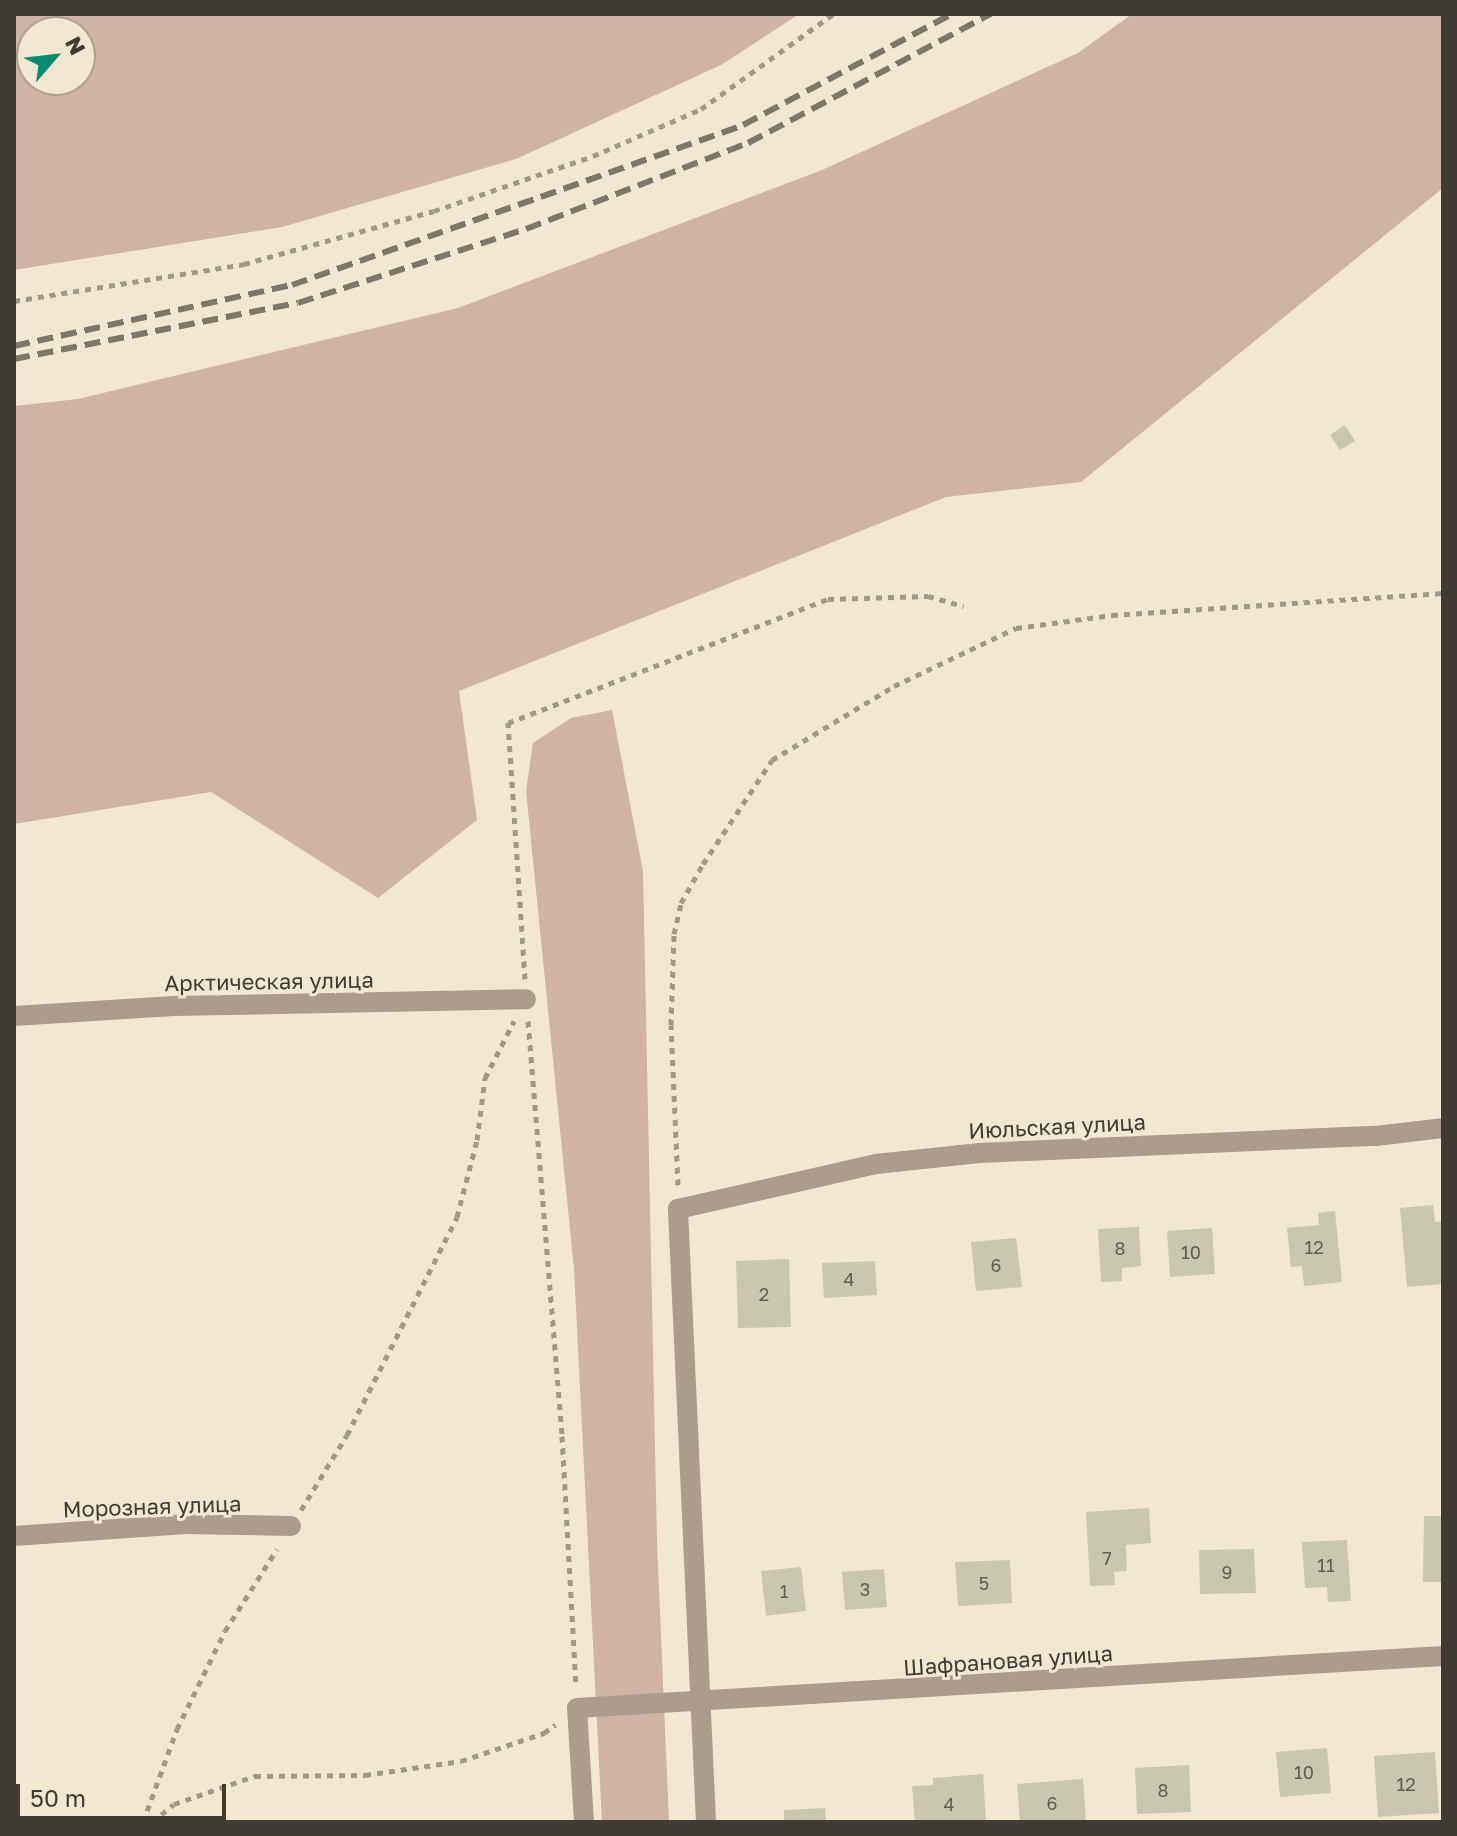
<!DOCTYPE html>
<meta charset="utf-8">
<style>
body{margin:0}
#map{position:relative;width:1457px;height:1836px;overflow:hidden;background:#f2e7d1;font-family:"Golos Text",sans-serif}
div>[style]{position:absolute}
.green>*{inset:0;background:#cfb3a5}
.building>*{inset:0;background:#cac7b1}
.path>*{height:5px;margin-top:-2.5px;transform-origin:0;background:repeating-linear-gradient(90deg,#a09888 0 6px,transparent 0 12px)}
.minor>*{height:20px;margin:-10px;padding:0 10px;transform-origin:10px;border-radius:10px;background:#ab9c8d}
.rail>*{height:6px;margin-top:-3px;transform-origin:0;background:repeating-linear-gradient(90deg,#7d7669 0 16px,transparent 0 24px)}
span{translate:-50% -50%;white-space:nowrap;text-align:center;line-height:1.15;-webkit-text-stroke:6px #f2e7d1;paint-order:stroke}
.number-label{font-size:18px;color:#625e52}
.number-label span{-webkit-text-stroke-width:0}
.street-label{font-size:22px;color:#403b33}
.frame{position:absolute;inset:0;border:16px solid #403b33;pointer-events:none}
.north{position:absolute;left:16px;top:16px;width:80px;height:80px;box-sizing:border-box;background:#f2e7d1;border:2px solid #aba292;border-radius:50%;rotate:62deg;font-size:22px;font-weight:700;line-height:32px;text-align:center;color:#403b33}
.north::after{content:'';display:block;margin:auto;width:28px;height:36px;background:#068d74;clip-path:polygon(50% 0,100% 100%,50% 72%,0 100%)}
.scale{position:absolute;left:16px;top:1784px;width:210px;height:36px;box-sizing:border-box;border:4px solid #403b33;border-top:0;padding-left:10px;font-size:24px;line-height:28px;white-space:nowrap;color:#403b33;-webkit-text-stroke:6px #f2e7d1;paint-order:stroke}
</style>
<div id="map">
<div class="green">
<div style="clip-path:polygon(evenodd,14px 14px,799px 14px,721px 65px,516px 159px,282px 227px,14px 270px,14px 14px,32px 32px,80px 32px,80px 80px,32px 80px,32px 32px)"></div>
<div style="clip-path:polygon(1132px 14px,1443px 14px,1443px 188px,1081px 482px,946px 497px,459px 691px,477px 820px,378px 898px,211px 792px,14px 824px,14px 406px,78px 399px,458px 308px,822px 170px,1078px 53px)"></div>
<div style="clip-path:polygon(612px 710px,643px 871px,657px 1542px,669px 1822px,602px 1822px,574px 1269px,526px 791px,533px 743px,571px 718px)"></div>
</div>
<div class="building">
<div style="clip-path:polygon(1345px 425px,1355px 441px,1340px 450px,1330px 435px)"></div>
<div style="clip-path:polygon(1433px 1205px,1435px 1222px,1443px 1221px,1443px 1284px,1407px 1287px,1400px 1208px)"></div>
<div style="clip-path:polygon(1335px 1211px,1342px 1282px,1304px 1286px,1302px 1266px,1291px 1267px,1287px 1228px,1319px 1225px,1318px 1213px)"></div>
<div style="clip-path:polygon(1139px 1227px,1141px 1266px,1122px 1268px,1122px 1281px,1101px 1282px,1098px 1229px)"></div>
<div style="clip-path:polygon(1212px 1228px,1215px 1274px,1170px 1277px,1167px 1231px)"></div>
<div style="clip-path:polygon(1016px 1238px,1022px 1287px,976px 1291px,971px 1242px)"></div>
<div style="clip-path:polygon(789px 1259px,791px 1327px,738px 1328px,736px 1261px)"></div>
<div style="clip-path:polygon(875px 1261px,877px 1295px,824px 1298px,822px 1263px)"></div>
<div style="clip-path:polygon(1149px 1508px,1151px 1543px,1126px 1545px,1127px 1571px,1114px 1572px,1115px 1585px,1090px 1586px,1086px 1512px)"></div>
<div style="clip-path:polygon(1424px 1516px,1443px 1516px,1443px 1582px,1423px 1582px)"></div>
<div style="clip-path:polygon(1347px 1540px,1351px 1601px,1328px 1602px,1327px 1587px,1305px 1588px,1302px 1542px)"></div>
<div style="clip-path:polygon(1254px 1549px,1256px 1593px,1200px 1594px,1199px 1550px)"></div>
<div style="clip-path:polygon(1010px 1560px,1012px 1603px,958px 1606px,955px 1562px)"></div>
<div style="clip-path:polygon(801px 1567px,806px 1611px,766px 1616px,761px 1571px)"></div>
<div style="clip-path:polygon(884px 1569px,887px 1607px,845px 1610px,842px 1572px)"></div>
<div style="clip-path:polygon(1327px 1748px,1331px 1793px,1280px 1797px,1276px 1752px)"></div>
<div style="clip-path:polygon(1435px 1752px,1439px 1813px,1378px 1817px,1374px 1756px)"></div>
<div style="clip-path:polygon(1189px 1765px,1191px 1812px,1137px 1814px,1135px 1768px)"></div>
<div style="clip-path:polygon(983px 1774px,986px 1822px,915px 1822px,912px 1786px,933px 1785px,933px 1778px)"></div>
<div style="clip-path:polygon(1083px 1779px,1086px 1822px,1020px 1822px,1017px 1784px)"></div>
<div style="clip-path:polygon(825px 1808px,826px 1822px,784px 1822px,784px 1810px)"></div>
</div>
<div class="path">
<div style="left:14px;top:301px;width:233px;rotate:-9.1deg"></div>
<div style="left:244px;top:264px;width:197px;rotate:-15.6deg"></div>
<div style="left:434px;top:211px;width:168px;rotate:-19.1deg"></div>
<div style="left:593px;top:156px;width:118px;rotate:-23.5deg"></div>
<div style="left:701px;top:109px;width:163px;rotate:-35.7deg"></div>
<div style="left:525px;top:979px;width:257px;rotate:-93.8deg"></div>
<div style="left:508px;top:723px;width:343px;rotate:-21.2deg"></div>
<div style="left:828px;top:599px;width:100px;rotate:-1.7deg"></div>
<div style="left:928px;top:596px;width:37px;rotate:16deg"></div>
<div style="left:528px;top:1021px;width:416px;rotate:85.3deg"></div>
<div style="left:562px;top:1436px;width:249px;rotate:86.8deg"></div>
<div style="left:678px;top:1185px;width:160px;rotate:-92.5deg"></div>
<div style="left:671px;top:1025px;width:91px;rotate:-88.1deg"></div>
<div style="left:674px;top:934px;width:32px;rotate:-77deg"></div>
<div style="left:681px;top:903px;width:45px;rotate:-60.6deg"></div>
<div style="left:703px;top:864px;width:125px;rotate:-56.4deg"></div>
<div style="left:772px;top:760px;width:143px;rotate:-31.2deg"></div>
<div style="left:894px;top:686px;width:135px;rotate:-25.4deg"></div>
<div style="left:1016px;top:628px;width:97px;rotate:-7.7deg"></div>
<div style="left:1112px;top:615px;width:332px;rotate:-3.8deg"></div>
<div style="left:301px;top:1510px;width:88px;rotate:-58.5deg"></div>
<div style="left:347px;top:1435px;width:244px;rotate:-63.2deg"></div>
<div style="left:457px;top:1217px;width:80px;rotate:-75.4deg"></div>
<div style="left:477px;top:1140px;width:63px;rotate:-82.6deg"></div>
<div style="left:485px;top:1078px;width:64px;rotate:-63deg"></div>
<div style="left:143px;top:1822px;width:99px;rotate:-69.9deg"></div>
<div style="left:177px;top:1729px;width:109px;rotate:-63.9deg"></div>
<div style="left:225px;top:1631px;width:97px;rotate:-57.6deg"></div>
<div style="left:152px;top:1822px;width:28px;rotate:-39deg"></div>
<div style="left:174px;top:1804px;width:86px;rotate:-19.1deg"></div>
<div style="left:255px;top:1776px;width:110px;rotate:-0.5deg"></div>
<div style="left:365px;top:1775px;width:97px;rotate:-8.3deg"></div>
<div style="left:461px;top:1761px;width:88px;rotate:-18.6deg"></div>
<div style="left:544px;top:1733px;width:14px;rotate:-36deg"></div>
</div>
<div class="minor">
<div style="left:14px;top:1016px;width:160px;rotate:-3.6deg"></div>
<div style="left:174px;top:1006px;width:352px;rotate:-1.1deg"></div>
<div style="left:14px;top:1536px;width:172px;rotate:-4deg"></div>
<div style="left:186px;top:1524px;width:105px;rotate:1.1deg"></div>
<div style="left:584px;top:1822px;width:114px;rotate:-93.5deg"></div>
<div style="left:577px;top:1708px;width:868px;rotate:-3.44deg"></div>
<div style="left:706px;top:1822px;width:614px;rotate:-92.62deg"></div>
<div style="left:678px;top:1209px;width:203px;rotate:-12.8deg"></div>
<div style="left:876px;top:1164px;width:104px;rotate:-6.1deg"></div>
<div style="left:979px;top:1153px;width:397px;rotate:-2.5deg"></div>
<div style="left:1376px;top:1136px;width:67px;rotate:-6.8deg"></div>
</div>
<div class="rail">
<div style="left:14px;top:346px;width:285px;rotate:-12.4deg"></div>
<div style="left:292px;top:285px;width:479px;rotate:-19.5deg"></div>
<div style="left:743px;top:125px;width:237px;rotate:-28deg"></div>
<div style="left:14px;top:359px;width:289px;rotate:-11.2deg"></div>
<div style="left:298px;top:303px;width:240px;rotate:-18deg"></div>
<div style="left:526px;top:229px;width:238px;rotate:-21.2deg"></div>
<div style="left:748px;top:143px;width:275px;rotate:-28deg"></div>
</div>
<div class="number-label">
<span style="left:1314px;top:1247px">12</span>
<span style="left:1120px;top:1248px">8</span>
<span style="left:1191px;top:1252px">10</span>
<span style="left:996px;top:1265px">6</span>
<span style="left:849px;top:1279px">4</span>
<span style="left:764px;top:1294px">2</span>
<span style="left:1107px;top:1558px">7</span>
<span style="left:1326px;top:1565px">11</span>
<span style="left:1227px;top:1572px">9</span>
<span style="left:984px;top:1583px">5</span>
<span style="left:865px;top:1589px">3</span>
<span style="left:784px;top:1591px">1</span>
<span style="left:1304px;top:1772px">10</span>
<span style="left:1406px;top:1784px">12</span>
<span style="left:1163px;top:1790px">8</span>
<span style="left:1052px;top:1803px">6</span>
<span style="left:949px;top:1804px">4</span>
</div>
<div class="street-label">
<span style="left:269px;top:981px;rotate:-1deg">Арктическая улица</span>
<span style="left:1057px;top:1126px;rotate:-3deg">Июльская улица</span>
<span style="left:152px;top:1506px;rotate:-2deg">Морозная улица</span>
<span style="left:1008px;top:1660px;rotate:-4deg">Шафрановая улица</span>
</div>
<div class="frame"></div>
<div class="north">N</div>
<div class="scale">50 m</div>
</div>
